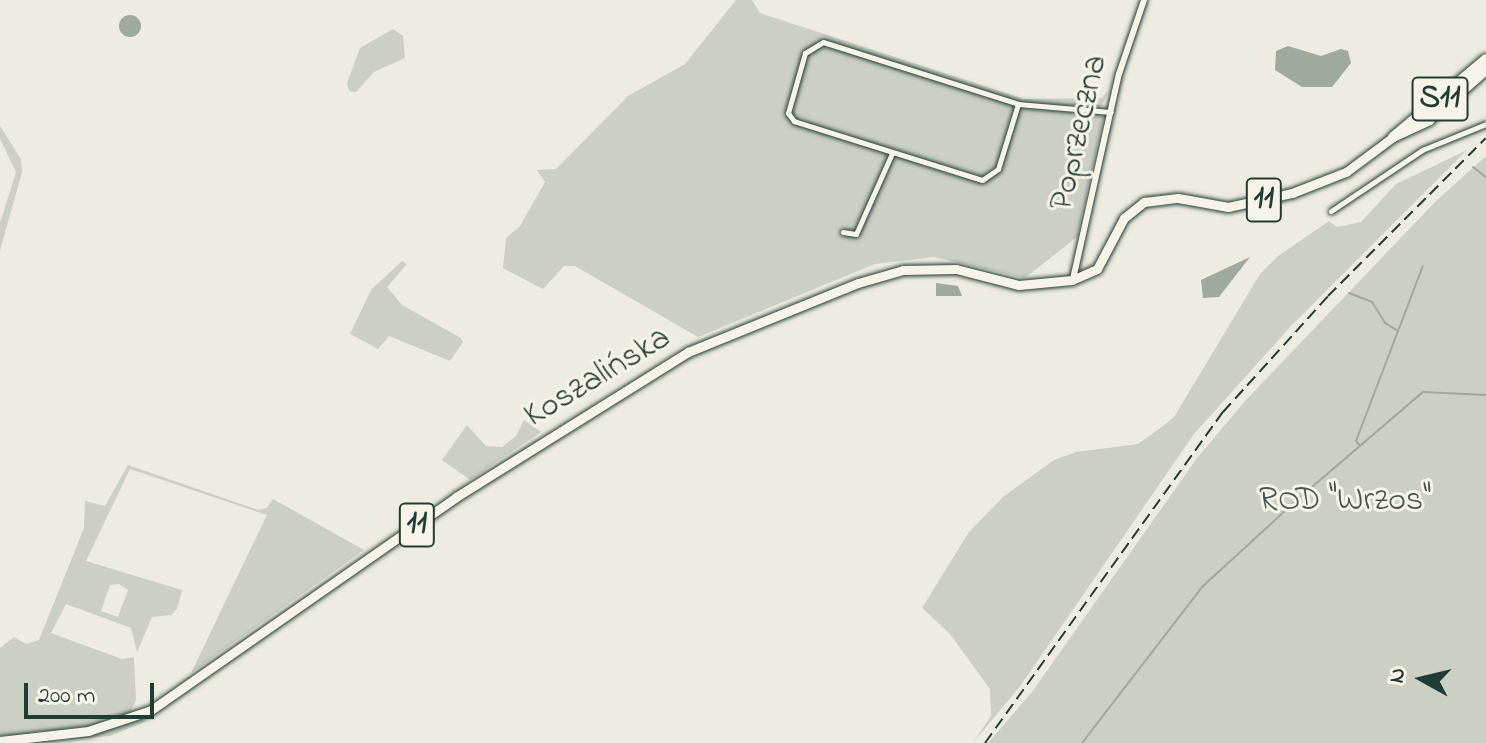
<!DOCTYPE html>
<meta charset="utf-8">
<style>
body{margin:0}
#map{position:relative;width:1486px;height:743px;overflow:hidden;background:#eeece1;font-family:"Indie Flower",sans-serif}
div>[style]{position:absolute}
.green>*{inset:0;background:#cccfc4}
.water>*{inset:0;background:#9fa99f}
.round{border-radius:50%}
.stream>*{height:2px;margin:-1px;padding:0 1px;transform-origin:1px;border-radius:1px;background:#9fa99f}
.roads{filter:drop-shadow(0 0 2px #1f3d34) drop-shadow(0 0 2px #1f3d34)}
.minor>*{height:5px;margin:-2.5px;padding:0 2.5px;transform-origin:2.5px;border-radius:2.5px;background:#f7f3e8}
.tertiary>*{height:6px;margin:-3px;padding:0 3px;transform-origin:3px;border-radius:3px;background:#f7f3e8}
.trunk>*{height:9px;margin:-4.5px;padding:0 4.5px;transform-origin:4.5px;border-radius:4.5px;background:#f7f3e8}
.motorway>*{height:10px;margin:-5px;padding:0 5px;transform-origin:5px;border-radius:5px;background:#f7f3e8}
.rail>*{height:2px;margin-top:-1px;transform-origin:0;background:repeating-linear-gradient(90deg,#1f3d34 0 12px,transparent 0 18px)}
span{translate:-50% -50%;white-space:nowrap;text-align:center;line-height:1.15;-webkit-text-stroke:6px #f7f3e8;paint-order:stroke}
.shield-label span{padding:2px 6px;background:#f7f3e8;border:2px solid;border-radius:6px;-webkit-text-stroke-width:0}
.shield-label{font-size:32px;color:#1f3d34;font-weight:700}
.street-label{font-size:34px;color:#1f3d34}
.park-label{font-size:34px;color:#425a51}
.north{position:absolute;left:1382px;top:639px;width:80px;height:80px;-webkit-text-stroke:6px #f7f3e8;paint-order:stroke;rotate:278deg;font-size:22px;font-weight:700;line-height:32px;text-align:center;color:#1f3d34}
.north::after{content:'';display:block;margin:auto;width:28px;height:36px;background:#1f3d34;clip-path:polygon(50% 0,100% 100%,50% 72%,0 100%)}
.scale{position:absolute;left:24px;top:683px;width:130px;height:36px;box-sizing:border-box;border:4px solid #1f3d34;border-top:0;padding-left:10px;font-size:24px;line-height:28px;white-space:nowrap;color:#1f3d34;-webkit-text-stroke:6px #f7f3e8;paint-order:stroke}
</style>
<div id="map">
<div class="green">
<div style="clip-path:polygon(736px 0,752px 0,760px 13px,1024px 99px,1102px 98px,1109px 90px,1098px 114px,1103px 118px,1077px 237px,1025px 278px,934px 257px,875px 264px,698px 337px,575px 266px,564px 266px,543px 289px,503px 268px,506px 238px,520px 226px,545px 182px,537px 170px,556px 169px,628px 96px,685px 64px)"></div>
<div style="clip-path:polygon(393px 29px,403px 36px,405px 58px,374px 72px,356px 92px,349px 91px,347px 83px,360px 48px)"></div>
<div style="clip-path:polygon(0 126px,21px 159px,22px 172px,0 251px,0 223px,16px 172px,0 139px)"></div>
<div style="clip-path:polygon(1467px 150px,1291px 326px,1194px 434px,1021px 685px,973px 743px,991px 716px,990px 689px,950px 634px,922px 608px,969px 532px,1003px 497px,1054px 460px,1076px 452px,1138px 444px,1163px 426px,1174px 417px,1260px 274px,1278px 256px,1329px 221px,1337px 227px,1361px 222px,1396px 184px)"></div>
<div style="clip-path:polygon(1486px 156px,1486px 743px,988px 743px,1032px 692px,1197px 458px,1246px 400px,1435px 202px)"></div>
<div style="clip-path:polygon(402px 261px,407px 264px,387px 287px,402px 305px,461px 338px,463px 342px,450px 361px,389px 336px,378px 349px,350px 334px,371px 290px)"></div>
<div style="clip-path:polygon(524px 420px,541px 432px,470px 480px,442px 460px,467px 425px,486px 446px,502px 447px,516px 436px)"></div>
<div style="clip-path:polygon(evenodd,128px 465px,258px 510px,267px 508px,273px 499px,364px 550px,191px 673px,267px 515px,130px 469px,86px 561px,182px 590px,177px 609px,171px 615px,152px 617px,137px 652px,131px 628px,66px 604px,51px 633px,122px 659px,134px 657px,136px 700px,129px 715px,90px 726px,0 736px,0 648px,14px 637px,26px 644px,39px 640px,84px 528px,85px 501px,105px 506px,128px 465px,119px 584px,128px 590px,118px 617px,101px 611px,110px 585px,119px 584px)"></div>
<div style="clip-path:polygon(140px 720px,147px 721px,110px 736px,15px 743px,89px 735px)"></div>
</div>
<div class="water">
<div class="round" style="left:119px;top:15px;width:22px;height:22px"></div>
<div style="clip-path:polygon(1288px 46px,1321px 56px,1341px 49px,1348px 51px,1351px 63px,1332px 87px,1302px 87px,1275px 70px,1276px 51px)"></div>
<div style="clip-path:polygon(1250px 257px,1219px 297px,1203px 298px,1201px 280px)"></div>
<div style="clip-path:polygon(936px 283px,958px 286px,962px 296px,936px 296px)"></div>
</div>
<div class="stream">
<div style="left:1473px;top:167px;width:16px;rotate:38deg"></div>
<div style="left:1349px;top:293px;width:25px;rotate:21deg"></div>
<div style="left:1372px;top:302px;width:25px;rotate:58deg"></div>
<div style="left:1385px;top:323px;width:15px;rotate:32deg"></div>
<div style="left:1360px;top:446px;width:6px;rotate:-129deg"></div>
<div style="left:1356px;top:441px;width:187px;rotate:-69.1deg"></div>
<div style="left:1082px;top:743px;width:198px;rotate:-52.4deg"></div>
<div style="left:1203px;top:586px;width:129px;rotate:-42.5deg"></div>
<div style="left:1298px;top:499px;width:165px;rotate:-40.6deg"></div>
<div style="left:1423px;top:392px;width:63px;rotate:2.7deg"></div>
</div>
<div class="roads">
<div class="minor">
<div style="left:1018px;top:104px;width:68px;rotate:107.1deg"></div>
<div style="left:998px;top:169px;width:19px;rotate:145deg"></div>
<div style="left:982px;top:180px;width:197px;rotate:-162.6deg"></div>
<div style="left:794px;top:121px;width:10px;rotate:-127deg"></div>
<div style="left:788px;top:113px;width:62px;rotate:-74.2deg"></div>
<div style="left:805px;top:53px;width:21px;rotate:-31deg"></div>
<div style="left:823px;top:42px;width:205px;rotate:17.6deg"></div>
<div style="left:1018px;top:104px;width:93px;rotate:4.9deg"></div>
<div style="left:1331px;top:211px;width:110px;rotate:-33.8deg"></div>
<div style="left:1422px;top:150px;width:69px;rotate:-22.1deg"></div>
<div style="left:843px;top:232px;width:13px;rotate:9deg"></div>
<div style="left:856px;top:234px;width:89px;rotate:-66deg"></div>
</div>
<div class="tertiary">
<div style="left:1073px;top:279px;width:210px;rotate:-77.4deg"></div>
<div style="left:1119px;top:74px;width:78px;rotate:-71.3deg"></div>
</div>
<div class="trunk">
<div style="left:0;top:741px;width:89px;rotate:-6.5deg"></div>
<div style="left:88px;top:731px;width:66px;rotate:-18.4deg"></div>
<div style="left:151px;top:710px;width:372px;rotate:-34.9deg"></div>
<div style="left:456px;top:497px;width:274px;rotate:-32deg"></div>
<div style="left:688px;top:352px;width:183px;rotate:-22.1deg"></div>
<div style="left:858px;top:283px;width:47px;rotate:-16.1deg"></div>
<div style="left:903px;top:270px;width:53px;rotate:-1.1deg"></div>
<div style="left:956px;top:269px;width:65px;rotate:14.3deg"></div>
<div style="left:1019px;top:285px;width:53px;rotate:-5.4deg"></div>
<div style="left:1072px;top:280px;width:27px;rotate:-24deg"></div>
<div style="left:1097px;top:269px;width:58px;rotate:-62.1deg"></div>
<div style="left:1124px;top:218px;width:26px;rotate:-39deg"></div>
<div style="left:1144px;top:202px;width:34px;rotate:-7deg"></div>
<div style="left:1178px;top:198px;width:51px;rotate:10.2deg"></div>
<div style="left:1228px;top:207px;width:66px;rotate:-12.3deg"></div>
<div style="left:1292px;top:193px;width:58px;rotate:-21.3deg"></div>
<div style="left:1346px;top:172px;width:59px;rotate:-36.7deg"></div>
<div style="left:1393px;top:137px;width:40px;rotate:-25deg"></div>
</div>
<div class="motorway">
<div style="left:1429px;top:120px;width:76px;rotate:-41.3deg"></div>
<div style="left:1393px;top:137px;width:121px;rotate:-40deg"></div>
</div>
</div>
<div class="rail">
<div style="left:985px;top:743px;width:408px;rotate:-54.3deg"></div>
<div style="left:1223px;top:412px;width:156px;rotate:-47.8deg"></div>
<div style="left:1328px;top:296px;width:223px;rotate:-45deg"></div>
</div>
<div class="shield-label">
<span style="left:1440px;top:99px">S11</span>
<span style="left:1264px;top:200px">11</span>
<span style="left:417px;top:525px">11</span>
</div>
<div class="street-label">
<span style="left:1080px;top:133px;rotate:-77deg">Poprzeczna</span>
<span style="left:598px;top:378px;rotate:-31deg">Koszalińska</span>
</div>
<div class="park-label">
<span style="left:1345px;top:502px">ROD "Wrzos"</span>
</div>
<div class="north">N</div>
<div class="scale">200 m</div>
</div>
